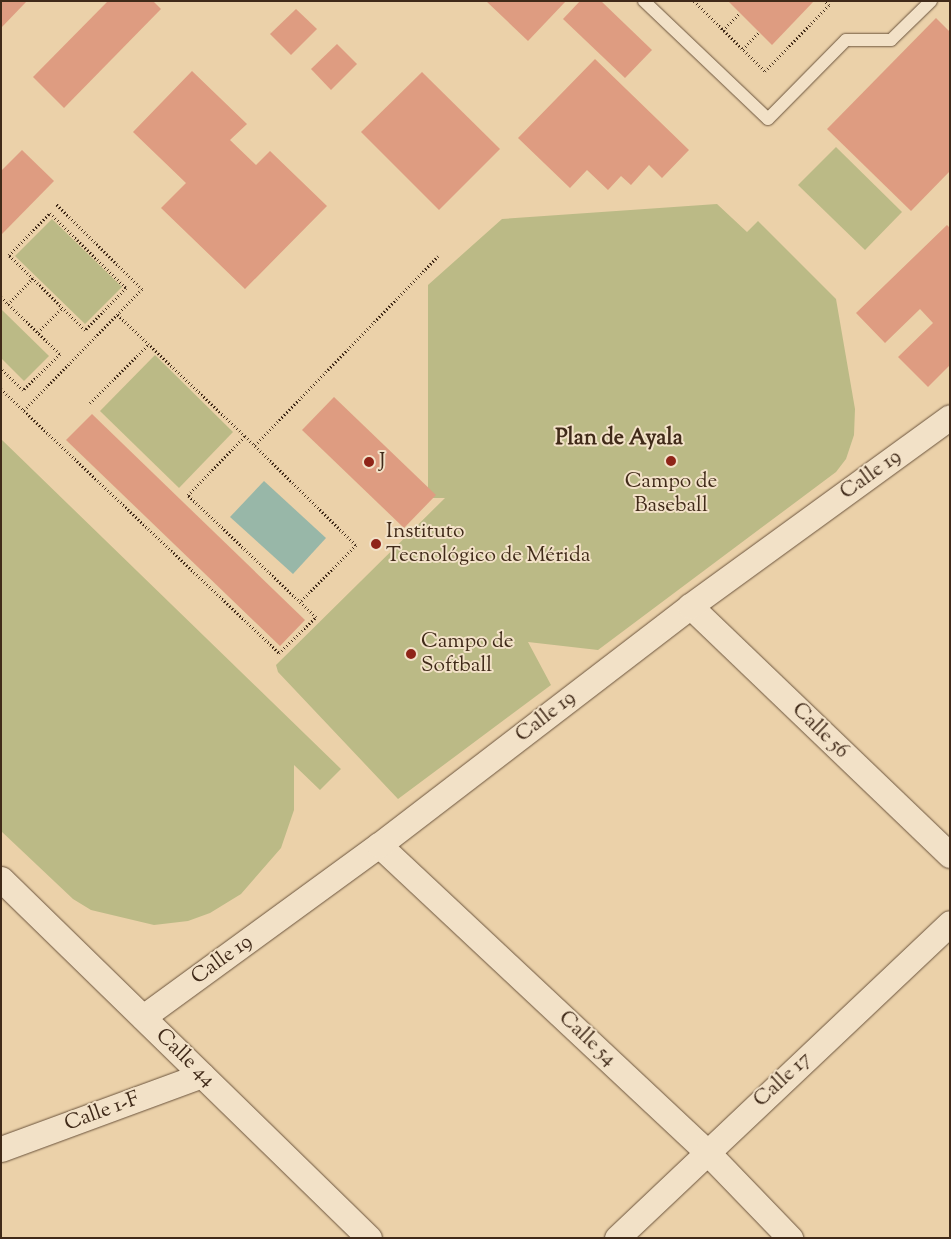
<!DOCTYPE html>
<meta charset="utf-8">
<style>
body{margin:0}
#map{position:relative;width:951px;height:1239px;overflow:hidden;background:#ebd1a9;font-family:"Sorts Mill Goudy",serif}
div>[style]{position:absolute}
.green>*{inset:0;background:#bbba86}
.water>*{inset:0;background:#98b7a8}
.building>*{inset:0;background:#de9c81}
.path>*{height:3px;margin-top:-1.5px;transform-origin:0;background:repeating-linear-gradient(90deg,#402a19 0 1px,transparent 0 3.5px)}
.roads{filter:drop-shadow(0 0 1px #6b543d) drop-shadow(0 0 1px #6b543d)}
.lane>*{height:12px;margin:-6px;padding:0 6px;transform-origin:6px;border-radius:6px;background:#f2e1c7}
.street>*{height:25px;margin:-12.5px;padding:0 12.5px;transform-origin:12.5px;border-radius:12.5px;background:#f2e1c7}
.dots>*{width:14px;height:14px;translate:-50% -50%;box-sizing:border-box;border:2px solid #f2e1c7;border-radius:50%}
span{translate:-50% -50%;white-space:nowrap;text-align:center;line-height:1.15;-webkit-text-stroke:4px #f2e1c7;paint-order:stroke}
.poi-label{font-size:21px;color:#402a19}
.left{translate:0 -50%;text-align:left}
.street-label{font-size:21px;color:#402a19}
.neighbourhood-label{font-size:22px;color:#402a19;font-weight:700}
.frame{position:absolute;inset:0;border:2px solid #402a19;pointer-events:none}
</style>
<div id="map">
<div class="green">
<div style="clip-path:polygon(836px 147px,902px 212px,865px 250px,798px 185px)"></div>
<div style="clip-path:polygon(717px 204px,747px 232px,758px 221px,836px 299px,855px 409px,854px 435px,846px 459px,836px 472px,598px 650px,528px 642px,551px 685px,398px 799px,278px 672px,276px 665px,445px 498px,428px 498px,428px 285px,502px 219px)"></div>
<div style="clip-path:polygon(52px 219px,122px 287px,85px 324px,15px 256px)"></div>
<div style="clip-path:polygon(1px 309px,49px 356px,24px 381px,1px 358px)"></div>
<div style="clip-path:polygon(155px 355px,233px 432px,179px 488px,100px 411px)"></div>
<div style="clip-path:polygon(1px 439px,341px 769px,320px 790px,294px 765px,294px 810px,281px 848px,241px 894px,210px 913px,188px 921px,154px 925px,91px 910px,73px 899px,1px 831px)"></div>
</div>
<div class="water">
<div style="clip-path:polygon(264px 481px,326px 538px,293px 574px,230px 517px)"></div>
</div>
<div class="building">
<div style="clip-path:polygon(1px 1px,27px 1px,1px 28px)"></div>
<div style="clip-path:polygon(108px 1px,153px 1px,161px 9px,64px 108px,33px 77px)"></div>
<div style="clip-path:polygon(486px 1px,566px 1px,528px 41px)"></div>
<div style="clip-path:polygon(580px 1px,601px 1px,652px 50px,625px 78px,563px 19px)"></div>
<div style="clip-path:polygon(728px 1px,814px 1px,772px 45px)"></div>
<div style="clip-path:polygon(296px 9px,317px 29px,291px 55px,270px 34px)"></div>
<div style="clip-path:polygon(936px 18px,950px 32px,950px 171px,911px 211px,827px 129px)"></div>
<div style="clip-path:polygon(337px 44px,357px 64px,331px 90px,311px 69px)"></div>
<div style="clip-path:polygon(595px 59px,689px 150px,662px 178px,649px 165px,631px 185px,621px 176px,608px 190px,587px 170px,570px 188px,518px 138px)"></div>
<div style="clip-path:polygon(192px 71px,247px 124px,230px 140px,256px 165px,270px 151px,327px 206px,245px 289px,161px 208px,186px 183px,133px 132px)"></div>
<div style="clip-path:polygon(422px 72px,500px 149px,439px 210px,361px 132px)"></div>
<div style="clip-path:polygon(22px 150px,54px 181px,1px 235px,1px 171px)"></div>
<div style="clip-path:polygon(947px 225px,950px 228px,950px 365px,928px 387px,898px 357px,933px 323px,920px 309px,885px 343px,856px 313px)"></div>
<div style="clip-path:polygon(334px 397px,436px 495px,404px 528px,302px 430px)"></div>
<div style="clip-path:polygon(92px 414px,305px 620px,280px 646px,66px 440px)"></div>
</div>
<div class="path">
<div style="left:694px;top:1px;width:100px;rotate:44.6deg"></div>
<div style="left:765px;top:71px;width:92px;rotate:-45.9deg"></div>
<div style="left:829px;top:5px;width:6px;rotate:-135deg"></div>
<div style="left:723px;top:30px;width:24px;rotate:-45deg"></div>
<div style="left:743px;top:49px;width:23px;rotate:-47deg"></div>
<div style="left:949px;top:212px;width:1px"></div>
<div style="left:50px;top:213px;width:107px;rotate:44.6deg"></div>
<div style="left:126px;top:288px;width:59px;rotate:134.3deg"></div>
<div style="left:85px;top:330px;width:107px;rotate:-135.4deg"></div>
<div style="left:9px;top:255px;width:59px;rotate:-45.7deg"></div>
<div style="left:1px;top:297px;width:82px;rotate:44deg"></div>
<div style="left:60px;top:354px;width:52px;rotate:135.8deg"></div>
<div style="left:23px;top:390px;width:30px;rotate:-136deg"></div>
<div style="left:8px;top:304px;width:36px;rotate:-46deg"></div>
<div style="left:38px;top:332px;width:34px;rotate:-45deg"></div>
<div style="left:1px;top:389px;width:383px;rotate:43.5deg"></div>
<div style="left:279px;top:653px;width:52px;rotate:-44.2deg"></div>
<div style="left:316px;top:617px;width:177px;rotate:-136.4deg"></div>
<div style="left:188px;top:495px;width:82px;rotate:-46deg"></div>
<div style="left:245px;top:436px;width:177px;rotate:-136.4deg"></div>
<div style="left:90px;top:403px;width:83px;rotate:-45deg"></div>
<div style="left:24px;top:410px;width:169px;rotate:-45.7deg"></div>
<div style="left:142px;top:289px;width:122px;rotate:-135.3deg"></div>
<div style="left:245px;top:436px;width:156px;rotate:44.5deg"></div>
<div style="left:356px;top:545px;width:80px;rotate:134.5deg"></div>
<div style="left:255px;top:445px;width:263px;rotate:-45.9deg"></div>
</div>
<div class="roads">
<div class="lane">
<div style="left:644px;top:1px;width:171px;rotate:43.6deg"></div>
<div style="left:768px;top:119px;width:111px;rotate:-45.4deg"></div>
<div style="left:846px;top:40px;width:45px"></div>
<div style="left:891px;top:40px;width:56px;rotate:-44.3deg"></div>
</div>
<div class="street">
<div style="left:690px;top:606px;width:360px;rotate:43.8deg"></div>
<div style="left:379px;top:845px;width:449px;rotate:43.1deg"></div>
<div style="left:707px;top:1152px;width:120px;rotate:46deg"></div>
<div style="left:1px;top:879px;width:514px;rotate:44.29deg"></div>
<div style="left:143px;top:1017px;width:292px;rotate:-36.1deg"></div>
<div style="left:379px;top:845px;width:392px;rotate:-37.5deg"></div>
<div style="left:690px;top:606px;width:321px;rotate:-36deg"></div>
<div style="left:1px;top:1149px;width:214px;rotate:-20.2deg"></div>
<div style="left:617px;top:1238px;width:458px;rotate:-43.4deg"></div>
</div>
</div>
<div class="dots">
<div style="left:671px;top:461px;background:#8f2418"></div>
<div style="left:369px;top:462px;background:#8f2418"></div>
<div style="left:376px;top:544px;background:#8f2418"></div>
<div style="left:411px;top:654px;background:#8f2418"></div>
</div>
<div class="poi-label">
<span class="left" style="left:379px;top:462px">J</span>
<span style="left:671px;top:494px">Campo de<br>Baseball</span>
<span class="left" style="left:386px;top:544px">Instituto<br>Tecnológico de Mérida</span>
<span class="left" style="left:421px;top:654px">Campo de<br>Softball</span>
</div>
<div class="street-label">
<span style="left:871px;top:475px;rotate:-36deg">Calle 19</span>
<span style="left:546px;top:717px;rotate:-38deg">Calle 19</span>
<span style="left:820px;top:731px;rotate:44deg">Calle 56</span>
<span style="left:222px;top:960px;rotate:-36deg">Calle 19</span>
<span style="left:587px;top:1039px;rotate:43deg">Calle 54</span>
<span style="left:185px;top:1058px;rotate:44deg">Calle 44</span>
<span style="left:783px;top:1080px;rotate:-43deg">Calle 17</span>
<span style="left:102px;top:1112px;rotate:-20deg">Calle 1-F</span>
</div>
<div class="neighbourhood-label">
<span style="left:619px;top:440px">Plan de Ayala</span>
</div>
<div class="frame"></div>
</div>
